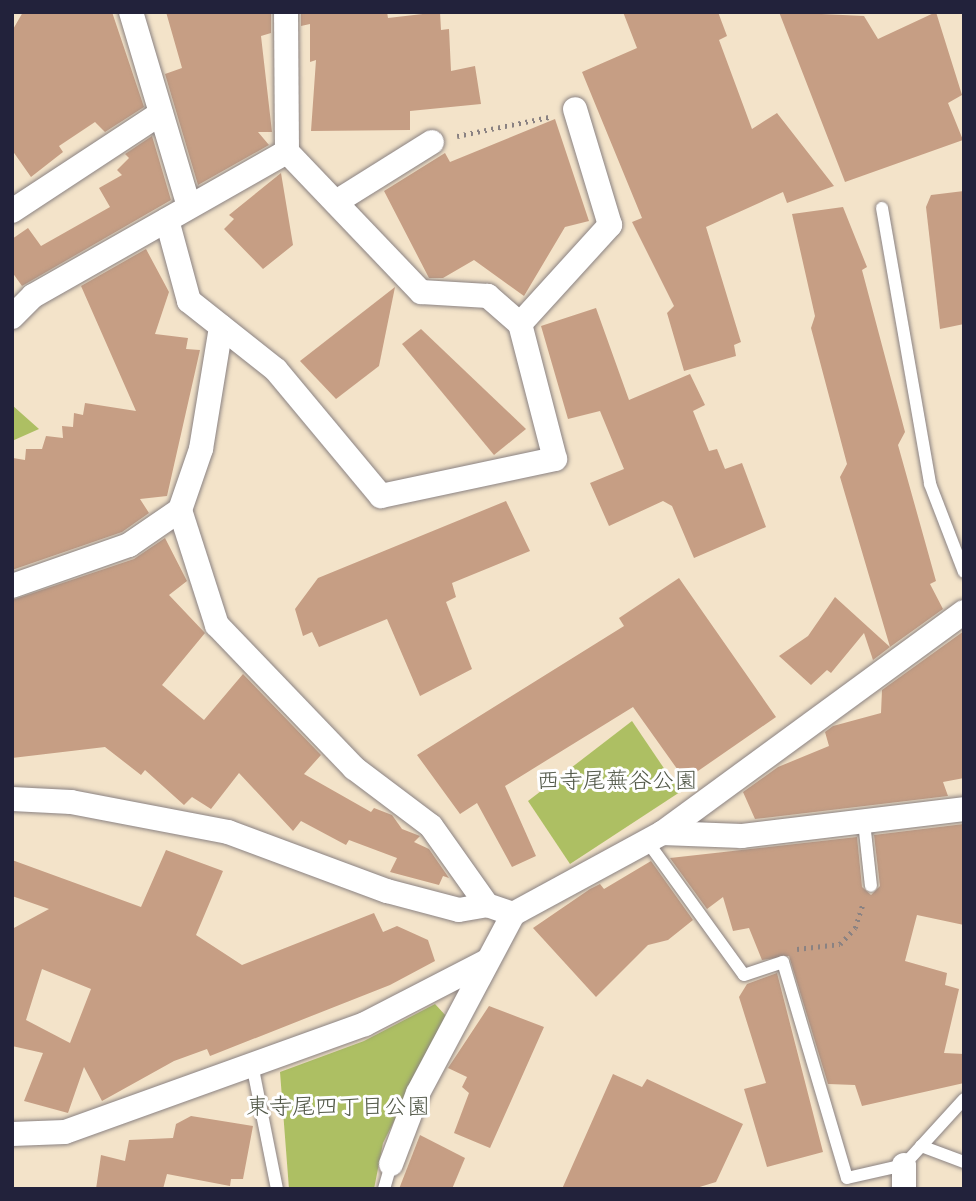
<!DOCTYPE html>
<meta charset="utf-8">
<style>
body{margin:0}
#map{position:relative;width:976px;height:1201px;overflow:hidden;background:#f3e3c9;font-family:"Gochi Hand","Klee One",sans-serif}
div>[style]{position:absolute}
.green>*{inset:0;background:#adbf63}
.building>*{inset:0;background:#c69e84}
.path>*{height:4.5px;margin-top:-2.25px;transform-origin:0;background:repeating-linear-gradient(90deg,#8a8282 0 2px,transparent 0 7px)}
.roads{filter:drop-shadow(0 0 2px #8a8282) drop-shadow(0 0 2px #8a8282)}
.lane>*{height:12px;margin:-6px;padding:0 6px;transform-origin:6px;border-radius:6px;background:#fff}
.street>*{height:24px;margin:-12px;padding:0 12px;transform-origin:12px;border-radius:12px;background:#fff}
span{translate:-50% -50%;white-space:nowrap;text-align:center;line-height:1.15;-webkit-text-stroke:6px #fff;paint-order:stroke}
.park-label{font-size:23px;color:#535949}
.frame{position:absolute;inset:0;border:14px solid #22223b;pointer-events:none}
</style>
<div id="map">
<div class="green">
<div style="clip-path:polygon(12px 405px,39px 429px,12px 441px)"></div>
<div style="clip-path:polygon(632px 721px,680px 792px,570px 864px,528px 801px)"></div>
<div style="clip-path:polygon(435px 1004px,447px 1017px,383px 1143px,374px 1189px,289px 1189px,280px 1072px,364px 1041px)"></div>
</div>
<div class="building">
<div style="clip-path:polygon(23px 12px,112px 12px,144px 107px,105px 132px,95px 122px,59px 146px,63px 152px,31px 177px,12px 150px,12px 31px)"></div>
<div style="clip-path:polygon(166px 12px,271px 12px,271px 33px,261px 36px,272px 132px,258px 132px,269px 145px,198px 185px,165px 74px,182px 68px)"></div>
<div style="clip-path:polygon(301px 12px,387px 12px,388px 18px,440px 12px,441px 30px,449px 29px,451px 71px,475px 66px,481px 104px,410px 111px,410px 130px,311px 131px,316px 60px,310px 62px,310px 24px,301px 26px)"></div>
<div style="clip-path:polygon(623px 12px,718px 12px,727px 36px,719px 40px,752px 129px,777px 113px,834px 186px,787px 203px,783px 192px,706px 227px,741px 342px,734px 345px,736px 356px,684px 371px,667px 313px,674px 306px,632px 222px,642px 218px,582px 72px,637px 48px)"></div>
<div style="clip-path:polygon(779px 12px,864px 16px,878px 39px,936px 12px,962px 95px,948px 103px,963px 140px,845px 182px)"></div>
<div style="clip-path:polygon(555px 119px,589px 221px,565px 227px,524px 296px,474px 260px,443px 278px,429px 278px,384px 191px,445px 153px,450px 162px)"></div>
<div style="clip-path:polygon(152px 136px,171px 200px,22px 286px,12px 272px,12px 239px,28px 228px,41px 246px,110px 207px,99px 188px,122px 175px,117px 170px,129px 158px,125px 154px)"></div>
<div style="clip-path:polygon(281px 173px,293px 245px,263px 269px,224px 229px,234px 219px,229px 215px)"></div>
<div style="clip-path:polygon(964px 191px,964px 324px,940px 329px,926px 207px,931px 195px)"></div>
<div style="clip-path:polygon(843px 207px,867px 267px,862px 270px,905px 432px,898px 445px,936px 581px,930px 584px,943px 609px,890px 647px,840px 477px,847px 464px,811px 328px,815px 316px,792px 214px)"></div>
<div style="clip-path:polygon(146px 249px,169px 292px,155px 334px,188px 338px,186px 349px,200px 350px,167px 496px,140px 499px,149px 513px,122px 532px,12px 570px,13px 458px,25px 460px,26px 449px,42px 449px,46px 436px,63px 438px,62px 426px,73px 427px,74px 413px,83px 415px,85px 403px,136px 411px,81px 286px)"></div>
<div style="clip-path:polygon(395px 287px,379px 366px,336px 399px,300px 361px)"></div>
<div style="clip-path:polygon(596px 308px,629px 400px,690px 374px,705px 405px,693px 411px,709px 451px,717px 449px,725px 469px,742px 463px,766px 527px,694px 558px,672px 506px,663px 501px,609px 526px,590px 483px,624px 469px,600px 411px,568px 419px,541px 326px)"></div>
<div style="clip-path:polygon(421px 329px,526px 429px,494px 455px,402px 344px)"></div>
<div style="clip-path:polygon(506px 501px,530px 551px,452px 583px,456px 597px,446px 602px,472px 669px,420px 696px,387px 619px,319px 647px,312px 632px,303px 636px,295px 609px,318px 578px)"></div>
<div style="clip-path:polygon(165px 538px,187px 581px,169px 595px,205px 633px,162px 685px,204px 720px,243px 674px,321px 755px,304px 774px,371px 812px,374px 808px,392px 815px,402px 829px,420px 836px,414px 842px,429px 849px,449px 878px,443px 876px,439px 885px,390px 872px,397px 858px,349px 840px,346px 845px,301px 821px,293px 831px,239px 773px,211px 809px,192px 797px,184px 805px,145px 770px,141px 775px,105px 747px,12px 758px,12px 600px,134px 559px)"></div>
<div style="clip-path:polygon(679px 578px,776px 717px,685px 780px,633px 707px,505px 786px,536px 856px,512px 867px,477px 803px,460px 814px,417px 755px,624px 626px,619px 618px)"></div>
<div style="clip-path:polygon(835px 597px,890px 647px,873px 660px,864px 633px,831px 673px,827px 670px,811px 685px,779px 656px,808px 636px)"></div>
<div style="clip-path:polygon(964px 631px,964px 778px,943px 782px,948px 796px,755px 819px,743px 792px,778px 767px,829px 746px,825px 732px,833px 726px,881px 713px,882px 690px)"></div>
<div style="clip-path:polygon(964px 824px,964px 925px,917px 915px,905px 961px,947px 973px,945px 985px,959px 989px,944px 1053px,964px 1054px,964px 1083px,862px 1106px,855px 1085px,828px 1084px,789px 956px,762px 960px,749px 928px,733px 931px,723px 897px,707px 909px,670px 858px,857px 837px,862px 887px,871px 895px,880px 886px,874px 835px)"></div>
<div style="clip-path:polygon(evenodd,166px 850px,223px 871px,196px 935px,242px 965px,374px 913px,383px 932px,397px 926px,428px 940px,435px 961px,390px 985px,210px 1056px,207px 1049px,174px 1061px,102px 1101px,84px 1067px,68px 1113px,24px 1101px,43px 1053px,12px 1046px,12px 929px,49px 909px,12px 896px,12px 860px,141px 907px,166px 850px,42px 969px,91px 989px,70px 1043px,26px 1020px,42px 969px)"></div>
<div style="clip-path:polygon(651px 861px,693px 920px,668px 940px,648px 945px,596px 997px,533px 928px,590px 889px,600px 884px,604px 889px)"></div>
<div style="clip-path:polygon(777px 973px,823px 1152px,767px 1167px,744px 1089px,766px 1083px,739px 997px,747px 984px)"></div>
<div style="clip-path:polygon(489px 1006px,544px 1027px,490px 1148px,454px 1133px,469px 1093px,462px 1087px,467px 1077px,448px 1068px)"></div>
<div style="clip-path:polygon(613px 1074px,642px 1087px,647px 1079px,743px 1124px,716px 1182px,693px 1189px,562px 1189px)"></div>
<div style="clip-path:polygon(191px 1116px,253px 1126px,243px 1179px,231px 1179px,230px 1186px,167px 1174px,163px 1189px,96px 1189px,101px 1155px,125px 1161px,129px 1140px,173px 1138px,176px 1124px)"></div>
<div style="clip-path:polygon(420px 1135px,465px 1158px,452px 1189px,399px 1189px)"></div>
</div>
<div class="path">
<div style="left:457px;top:136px;width:94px;rotate:-11.7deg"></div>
<div style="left:797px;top:949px;width:43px;rotate:-6.6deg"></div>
<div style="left:840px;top:944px;width:22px;rotate:-47deg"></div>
<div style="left:855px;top:928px;width:26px;rotate:-72deg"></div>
</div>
<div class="roads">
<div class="lane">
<div style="left:882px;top:208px;width:280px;rotate:80.1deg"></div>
<div style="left:930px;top:484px;width:94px;rotate:68.9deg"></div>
<div style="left:864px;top:822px;width:64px;rotate:83.8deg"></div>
<div style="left:647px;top:841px;width:165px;rotate:54.1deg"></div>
<div style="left:744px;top:975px;width:41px;rotate:-18.4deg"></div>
<div style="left:783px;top:962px;width:225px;rotate:73.5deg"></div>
<div style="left:847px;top:1178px;width:58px;rotate:-12.8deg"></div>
<div style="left:904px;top:1165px;width:89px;rotate:-47.7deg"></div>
<div style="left:252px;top:1064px;width:127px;rotate:78.7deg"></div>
<div style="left:921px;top:1146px;width:46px;rotate:20.4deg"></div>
<div style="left:384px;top:1189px;width:26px;rotate:-74deg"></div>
</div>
<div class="street">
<div style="left:131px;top:12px;width:203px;rotate:73.4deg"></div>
<div style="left:336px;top:202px;width:113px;rotate:-32deg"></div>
<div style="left:12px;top:211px;width:178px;rotate:-33.3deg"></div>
<div style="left:167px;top:220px;width:84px;rotate:74.8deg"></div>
<div style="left:189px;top:301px;width:111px;rotate:38.4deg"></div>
<div style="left:276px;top:370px;width:164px;rotate:50.2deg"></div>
<div style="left:381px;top:496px;width:178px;rotate:-12deg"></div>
<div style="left:555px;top:459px;width:139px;rotate:-104.5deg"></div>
<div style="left:520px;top:324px;width:43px;rotate:-138.8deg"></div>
<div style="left:488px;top:296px;width:67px;rotate:-176.6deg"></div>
<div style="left:421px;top:292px;width:194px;rotate:-133.7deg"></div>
<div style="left:287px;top:152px;width:140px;rotate:-90.4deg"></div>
<div style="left:12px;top:317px;width:30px;rotate:-45deg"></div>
<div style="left:33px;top:296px;width:292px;rotate:-29.6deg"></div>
<div style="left:520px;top:324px;width:134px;rotate:-47.7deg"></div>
<div style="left:610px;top:225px;width:121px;rotate:-106.8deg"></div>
<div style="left:180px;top:510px;width:121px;rotate:72.2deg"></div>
<div style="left:217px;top:625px;width:198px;rotate:46.2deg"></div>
<div style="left:354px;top:768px;width:96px;rotate:37deg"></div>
<div style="left:431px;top:826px;width:97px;rotate:54.7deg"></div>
<div style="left:12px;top:586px;width:124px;rotate:-19.3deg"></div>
<div style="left:129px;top:545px;width:62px;rotate:-34.5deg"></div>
<div style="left:180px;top:510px;width:65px;rotate:-71deg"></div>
<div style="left:201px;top:449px;width:124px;rotate:-80.7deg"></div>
<div style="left:12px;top:799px;width:59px;rotate:2.9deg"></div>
<div style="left:71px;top:802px;width:160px;rotate:10.8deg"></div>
<div style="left:228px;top:832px;width:170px;rotate:20.4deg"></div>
<div style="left:387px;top:891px;width:74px;rotate:14.8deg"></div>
<div style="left:459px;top:910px;width:28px;rotate:-10deg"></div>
<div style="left:487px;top:905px;width:28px;rotate:19deg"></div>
<div style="left:662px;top:833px;width:80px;rotate:2.1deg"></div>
<div style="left:742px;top:836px;width:224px;rotate:-6.9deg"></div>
<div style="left:12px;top:1134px;width:53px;rotate:-2.2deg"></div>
<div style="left:65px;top:1132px;width:319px;rotate:-19.8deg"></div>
<div style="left:365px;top:1024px;width:137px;rotate:-27.3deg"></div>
<div style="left:391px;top:1164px;width:76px;rotate:-69.2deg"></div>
<div style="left:418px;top:1093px;width:203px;rotate:-62deg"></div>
<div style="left:513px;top:914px;width:170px;rotate:-28.5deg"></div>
<div style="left:662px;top:833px;width:374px;rotate:-36.2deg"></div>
<div style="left:904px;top:1189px;width:24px;rotate:-90deg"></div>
</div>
</div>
<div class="park-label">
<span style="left:617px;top:784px">西寺尾蕪谷公園</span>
<span style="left:338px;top:1110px">東寺尾四丁目公園</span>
</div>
<div class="frame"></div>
</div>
